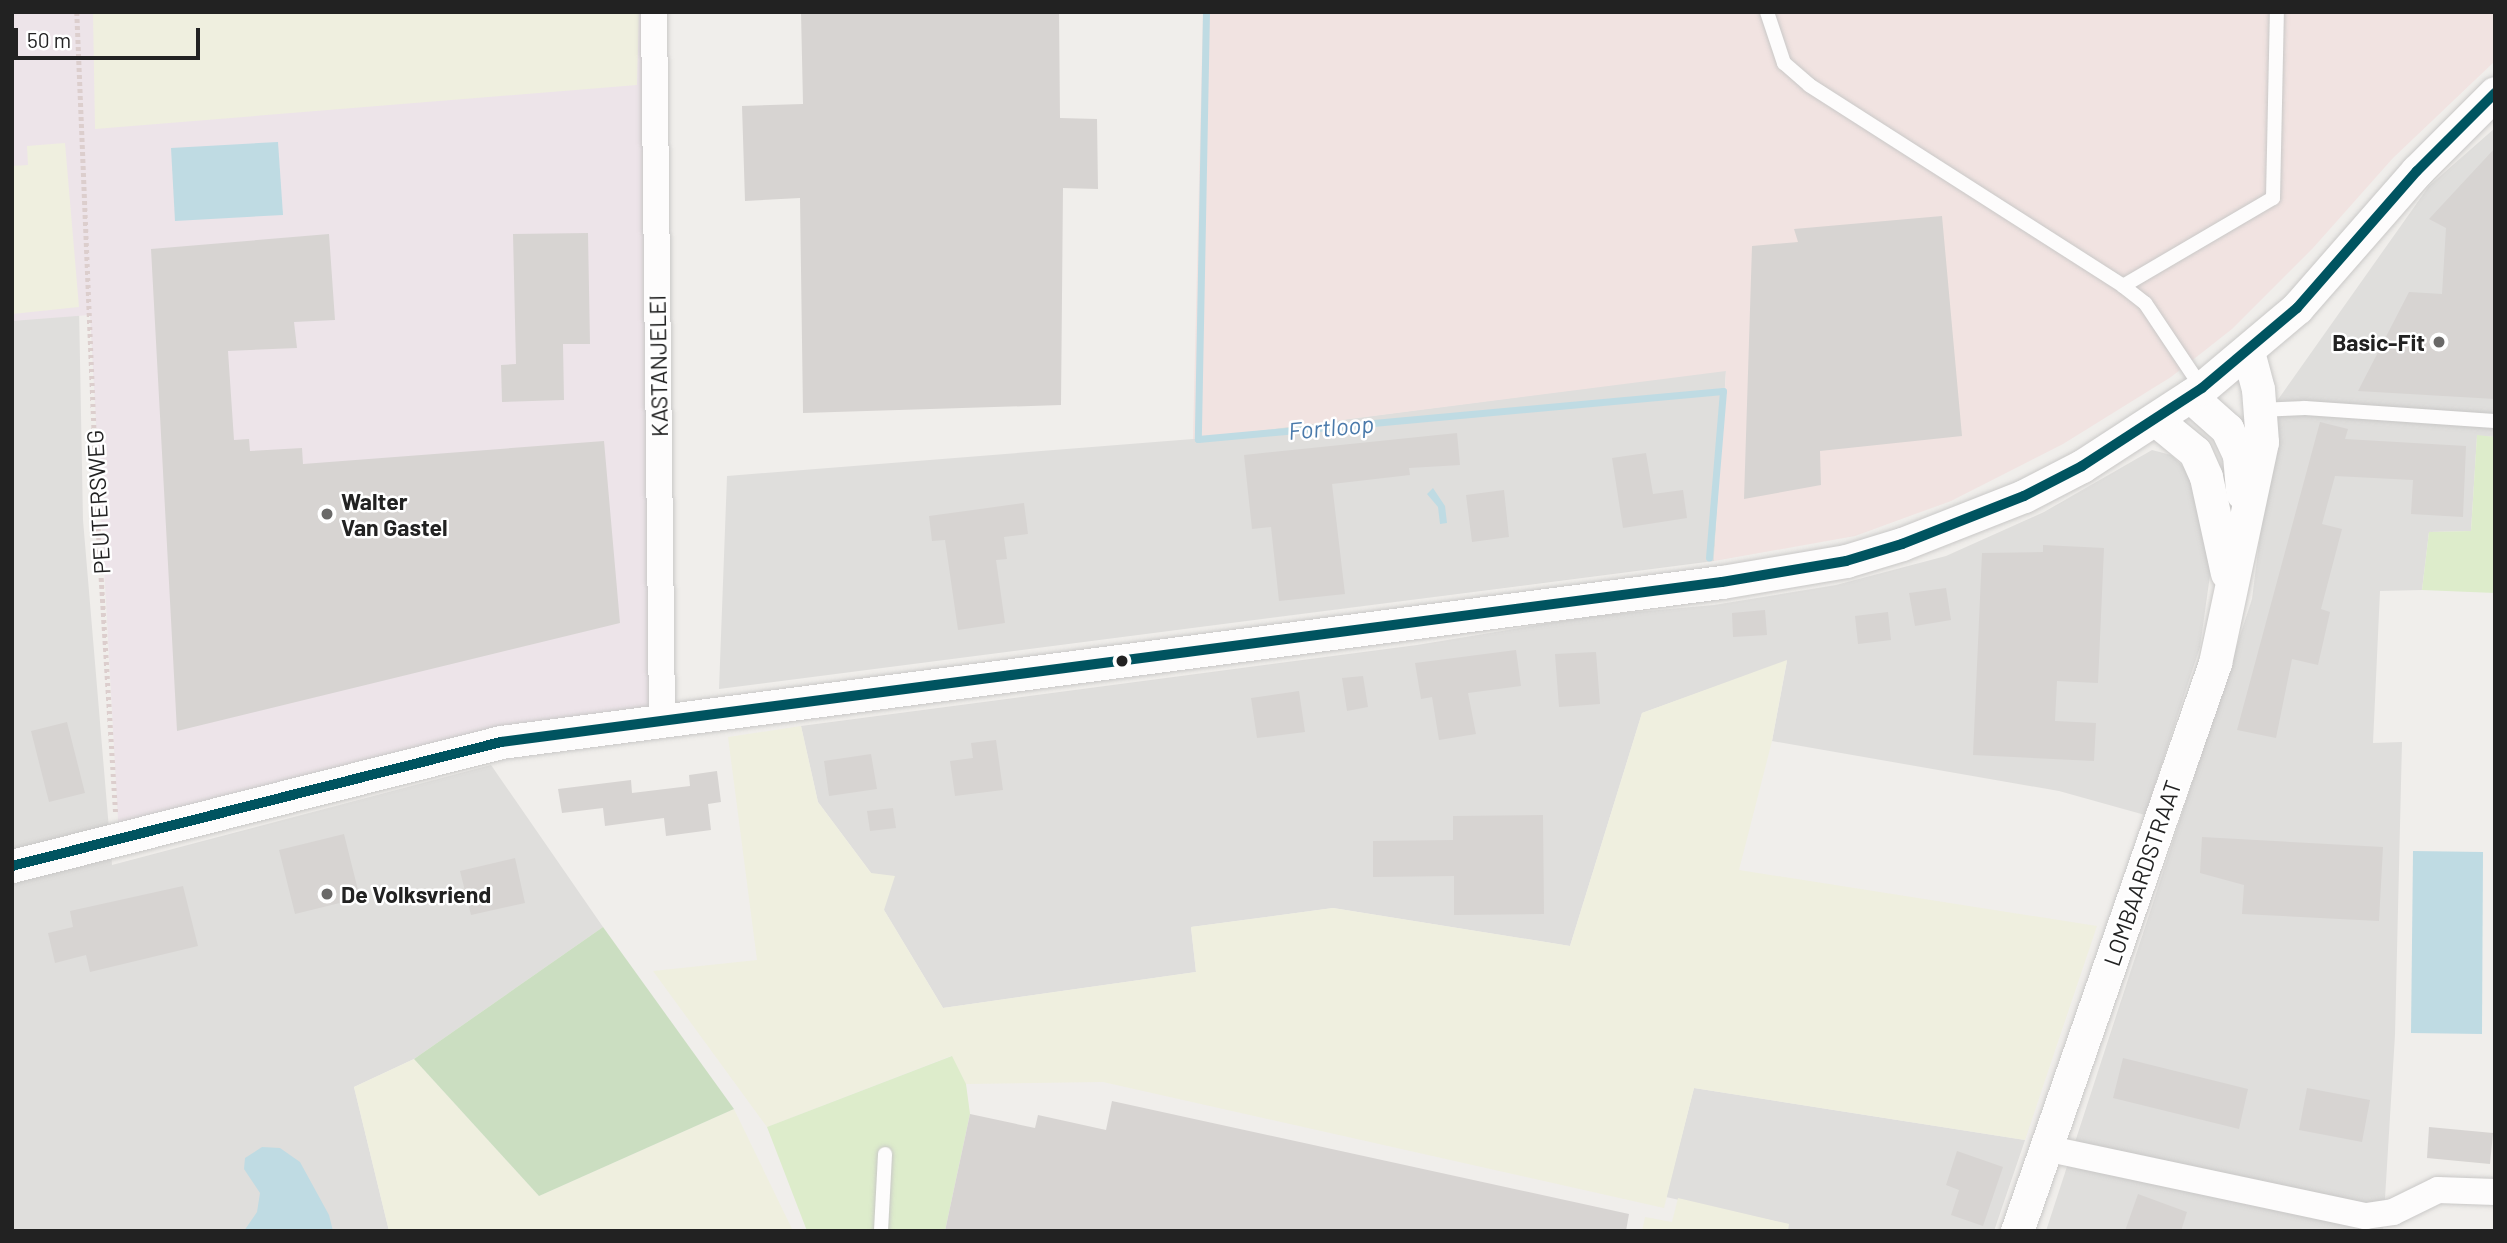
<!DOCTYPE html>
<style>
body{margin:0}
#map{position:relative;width:2507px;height:1243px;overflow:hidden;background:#f0eeeb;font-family:Barlow,sans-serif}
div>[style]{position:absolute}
.residential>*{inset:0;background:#dfdedc}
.commercial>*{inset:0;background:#f1e3e1}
.industrial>*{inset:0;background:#ede4e9}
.farmland>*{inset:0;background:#efefdf}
.grass>*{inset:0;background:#ddeccb}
.forest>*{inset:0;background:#cbdec1}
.water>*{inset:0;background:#bfdbe3}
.stream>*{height:7px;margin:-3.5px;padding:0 3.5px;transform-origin:3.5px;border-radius:3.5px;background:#bfdbe3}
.building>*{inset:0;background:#d7d4d2}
.path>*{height:4.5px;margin-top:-2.25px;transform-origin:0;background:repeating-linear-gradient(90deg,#dccecd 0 3.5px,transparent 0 7px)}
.roads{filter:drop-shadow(0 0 2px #c9c8c7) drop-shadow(0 0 2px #c9c8c7)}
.service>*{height:14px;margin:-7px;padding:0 7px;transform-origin:7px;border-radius:7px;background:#fdfcfc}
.minor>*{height:26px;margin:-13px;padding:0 13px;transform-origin:13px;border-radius:13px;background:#fdfcfc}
.tertiary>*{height:33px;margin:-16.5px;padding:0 16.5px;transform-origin:16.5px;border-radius:16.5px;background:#fdfcfc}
.bus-1>*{height:10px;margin:-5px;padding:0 5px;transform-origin:5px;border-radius:5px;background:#005460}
.dots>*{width:19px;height:19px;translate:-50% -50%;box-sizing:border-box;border:4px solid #fff;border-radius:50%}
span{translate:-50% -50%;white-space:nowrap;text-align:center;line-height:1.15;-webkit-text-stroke:5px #fff;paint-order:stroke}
.poi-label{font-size:23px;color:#222;font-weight:700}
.right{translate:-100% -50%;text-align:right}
.left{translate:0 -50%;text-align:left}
.street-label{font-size:23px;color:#222}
.water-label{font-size:24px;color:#4a7aab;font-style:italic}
.frame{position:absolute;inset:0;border:14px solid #222;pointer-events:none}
.scale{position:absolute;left:14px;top:28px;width:186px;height:32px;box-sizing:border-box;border:4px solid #222;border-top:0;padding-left:9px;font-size:21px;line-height:24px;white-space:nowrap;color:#222;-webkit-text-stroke:5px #fff;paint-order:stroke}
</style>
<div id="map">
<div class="residential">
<div style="clip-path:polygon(2495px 128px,2495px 437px,2477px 436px,2471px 531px,2429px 532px,2422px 590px,2380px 591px,2373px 743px,2402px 742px,2395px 1035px,2383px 1231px,2046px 1231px,2252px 599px,2277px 401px,2429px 186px)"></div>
<div style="clip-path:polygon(79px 307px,83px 520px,112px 865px,491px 765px,603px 927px,414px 1059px,354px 1087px,389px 1231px,12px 1231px,12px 314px)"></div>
<div style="clip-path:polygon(1726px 370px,1714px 561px,719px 689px,727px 476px,1193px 439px)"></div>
<div style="clip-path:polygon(2152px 450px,2171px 455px,2192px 475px,2211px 568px,2200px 647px,2145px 815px,2059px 791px,1772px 741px,1787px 661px,1642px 713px,1570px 946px,1333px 908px,1191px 927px,1196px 972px,943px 1008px,884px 910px,871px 873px,818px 802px,801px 726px,1417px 645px,1592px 616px,1714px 605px,1836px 585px,1946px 556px,2044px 512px)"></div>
<div style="clip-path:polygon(1694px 1088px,2025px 1140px,1994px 1231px,1788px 1231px,1788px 1224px,1666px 1197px)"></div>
</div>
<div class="commercial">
<div style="clip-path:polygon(1203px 12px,2495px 12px,2495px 61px,2393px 158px,2313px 248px,2232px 329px,2171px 377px,2063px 444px,1951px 501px,1855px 536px,1714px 561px,1726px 371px,1193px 439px)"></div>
</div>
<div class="industrial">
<div style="clip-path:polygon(12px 12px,662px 12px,662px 720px,119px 838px,90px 315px,12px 321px)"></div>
</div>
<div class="farmland">
<div style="clip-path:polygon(93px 12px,639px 12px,637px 85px,95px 129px)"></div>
<div style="clip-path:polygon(65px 143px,79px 307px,12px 314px,12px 166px,28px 165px,27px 146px)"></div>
<div style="clip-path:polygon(1787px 660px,1772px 741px,1739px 870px,2097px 926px,2025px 1140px,1694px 1088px,1664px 1208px,1103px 1082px,966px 1084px,951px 1056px,767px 1127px,653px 971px,757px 960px,728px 737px,801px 726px,818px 802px,871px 873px,895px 876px,884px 910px,943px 1008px,1196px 972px,1191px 927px,1333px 908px,1570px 946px,1642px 713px)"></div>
<div style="clip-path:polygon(414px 1059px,539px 1196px,734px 1109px,793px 1231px,389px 1231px,354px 1087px)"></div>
<div style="clip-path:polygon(1678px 1198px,1789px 1224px,1788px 1231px,1642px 1231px,1645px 1217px,1672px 1222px)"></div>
</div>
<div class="grass">
<div style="clip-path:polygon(2477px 435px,2495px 437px,2495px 593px,2422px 590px,2429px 532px,2471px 531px)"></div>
<div style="clip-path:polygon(952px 1056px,966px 1084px,970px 1114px,945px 1231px,807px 1231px,767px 1127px)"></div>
</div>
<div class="forest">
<div style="clip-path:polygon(603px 927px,734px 1109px,539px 1196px,414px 1059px)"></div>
</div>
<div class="water">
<div style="clip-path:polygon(278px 142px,283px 215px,175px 221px,171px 148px)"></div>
<div style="clip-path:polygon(1433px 488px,1445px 506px,1447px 523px,1440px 524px,1438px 507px,1427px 494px)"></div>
<div style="clip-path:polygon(2413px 851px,2483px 852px,2482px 1034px,2411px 1033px)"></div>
<div style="clip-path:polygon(262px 1147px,280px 1148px,300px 1162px,329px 1215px,333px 1231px,244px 1231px,257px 1212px,260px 1193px,244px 1169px,245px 1158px)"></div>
</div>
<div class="stream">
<div style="left:1206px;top:12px;width:427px;rotate:91.1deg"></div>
<div style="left:1198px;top:439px;width:527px;rotate:-5.22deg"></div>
<div style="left:1723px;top:391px;width:167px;rotate:94.8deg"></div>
</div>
<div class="building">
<div style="clip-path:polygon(801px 12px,1059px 12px,1060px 118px,1097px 119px,1098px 189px,1063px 188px,1061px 405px,803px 413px,800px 198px,745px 201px,742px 106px,803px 104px)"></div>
<div style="clip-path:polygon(2495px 148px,2495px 399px,2358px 391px,2409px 292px,2442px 294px,2446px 228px,2429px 219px)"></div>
<div style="clip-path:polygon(1942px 216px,1962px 436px,1820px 451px,1821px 485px,1744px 499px,1752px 246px,1798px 242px,1794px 229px)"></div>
<div style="clip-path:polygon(588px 233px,590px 344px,563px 344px,564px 400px,502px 402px,501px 365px,516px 364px,513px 234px)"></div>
<div style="clip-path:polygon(329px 234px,335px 320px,294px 322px,297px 348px,228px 351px,234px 440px,249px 439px,250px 451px,302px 448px,303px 464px,604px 441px,620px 623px,177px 731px,151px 249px)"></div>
<div style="clip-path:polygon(2320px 422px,2348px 429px,2345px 439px,2466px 446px,2463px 517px,2411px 514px,2413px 480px,2335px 476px,2322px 524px,2342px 529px,2321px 609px,2330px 612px,2318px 665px,2292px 659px,2276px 738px,2237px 730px)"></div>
<div style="clip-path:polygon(1457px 433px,1460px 465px,1409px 468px,1410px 475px,1332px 484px,1345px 594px,1279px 601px,1271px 527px,1252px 529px,1244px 455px)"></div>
<div style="clip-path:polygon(1646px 453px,1653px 494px,1683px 490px,1687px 518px,1623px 528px,1612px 458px)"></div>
<div style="clip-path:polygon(1504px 490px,1509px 537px,1472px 542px,1466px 495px)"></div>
<div style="clip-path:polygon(1024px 503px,1028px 534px,1004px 537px,1007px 559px,996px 560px,1005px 623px,958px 630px,945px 540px,932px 541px,929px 516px)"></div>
<div style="clip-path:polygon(2043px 545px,2104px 548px,2098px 683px,2057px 681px,2055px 721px,2096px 723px,2094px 761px,1973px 755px,1982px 553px,2043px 552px)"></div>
<div style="clip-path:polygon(1946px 588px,1951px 620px,1915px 626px,1909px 593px)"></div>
<div style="clip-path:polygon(1765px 610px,1767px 635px,1733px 637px,1732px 613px)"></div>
<div style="clip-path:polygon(1888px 612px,1891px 640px,1858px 644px,1855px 616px)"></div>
<div style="clip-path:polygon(1516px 650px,1521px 686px,1468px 693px,1476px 734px,1439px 740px,1432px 697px,1421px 699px,1415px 663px)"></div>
<div style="clip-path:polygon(1596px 652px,1600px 704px,1559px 707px,1555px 654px)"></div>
<div style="clip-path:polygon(1363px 676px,1368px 707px,1347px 711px,1342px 678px)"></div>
<div style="clip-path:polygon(1299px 691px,1305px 732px,1257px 738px,1251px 698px)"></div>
<div style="clip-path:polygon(67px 722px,85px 793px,49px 802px,31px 731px)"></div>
<div style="clip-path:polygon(996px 740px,1003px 790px,955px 796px,950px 761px,973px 758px,971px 743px)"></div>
<div style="clip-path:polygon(871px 754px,877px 789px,829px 796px,824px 761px)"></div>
<div style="clip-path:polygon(717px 771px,721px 802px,708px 804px,711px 830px,666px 836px,664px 818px,605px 826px,603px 808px,562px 813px,558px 789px,631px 780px,632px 793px,690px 786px,689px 775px)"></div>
<div style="clip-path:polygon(893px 808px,896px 828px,870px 831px,867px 811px)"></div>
<div style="clip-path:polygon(1543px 815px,1544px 914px,1454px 915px,1454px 876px,1373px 877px,1373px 841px,1453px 840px,1453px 816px)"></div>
<div style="clip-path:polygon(344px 834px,360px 898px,295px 914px,279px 850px)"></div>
<div style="clip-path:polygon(2202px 837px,2383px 847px,2379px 921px,2242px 914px,2244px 885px,2200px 873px)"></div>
<div style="clip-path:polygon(515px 858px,525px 903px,471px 915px,460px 871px)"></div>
<div style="clip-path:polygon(183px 886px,198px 946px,90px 972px,86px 955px,55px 963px,48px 933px,73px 927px,70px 911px)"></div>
<div style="clip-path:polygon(2123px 1058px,2248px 1089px,2239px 1129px,2113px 1098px)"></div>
<div style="clip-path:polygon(2307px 1088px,2370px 1100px,2362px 1142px,2299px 1130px)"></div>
<div style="clip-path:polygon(1112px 1101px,1629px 1214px,1626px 1231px,945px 1231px,970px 1114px,1035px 1128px,1038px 1115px,1106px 1130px)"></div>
<div style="clip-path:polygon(2429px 1127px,2493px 1133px,2490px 1164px,2427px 1158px)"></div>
<div style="clip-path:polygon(1957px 1151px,2003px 1167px,1983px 1226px,1951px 1215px,1959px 1190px,1946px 1185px)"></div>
<div style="clip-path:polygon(2138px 1194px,2187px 1212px,2181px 1231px,2125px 1231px)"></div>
</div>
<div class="path">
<div style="left:77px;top:12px;width:510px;rotate:87.64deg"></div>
<div style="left:98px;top:522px;width:292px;rotate:86.5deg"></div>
</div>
<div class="roads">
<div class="service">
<div style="left:1767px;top:12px;width:54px;rotate:71.6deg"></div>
<div style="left:1784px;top:63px;width:33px;rotate:41deg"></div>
<div style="left:1809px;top:85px;width:373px;rotate:32.6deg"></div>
<div style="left:2123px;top:286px;width:28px;rotate:38deg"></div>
<div style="left:2145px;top:303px;width:102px;rotate:56.2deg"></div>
<div style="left:2123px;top:286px;width:174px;rotate:-30.4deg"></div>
<div style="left:2273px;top:198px;width:186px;rotate:-88.8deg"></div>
<div style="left:2259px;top:410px;width:46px;rotate:-2.5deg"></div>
<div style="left:2305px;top:408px;width:190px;rotate:3.9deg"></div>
<div style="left:881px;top:1231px;width:77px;rotate:-87deg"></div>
</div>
<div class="minor">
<div style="left:654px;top:12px;width:708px;rotate:89.35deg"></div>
<div style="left:2045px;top:1148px;width:328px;rotate:12deg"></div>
<div style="left:2366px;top:1216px;width:27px;rotate:-8deg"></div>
<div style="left:2393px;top:1212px;width:50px;rotate:-26.1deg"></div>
<div style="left:2438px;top:1190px;width:57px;rotate:2deg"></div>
</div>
<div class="tertiary">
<div style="left:2190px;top:396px;width:50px;rotate:41.7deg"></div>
<div style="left:2227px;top:429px;width:29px;rotate:65deg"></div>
<div style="left:2239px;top:455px;width:38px;rotate:85deg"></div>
<div style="left:2156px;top:420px;width:50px;rotate:39.4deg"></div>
<div style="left:2195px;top:452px;width:27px;rotate:66deg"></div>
<div style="left:2206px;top:477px;width:98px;rotate:77.7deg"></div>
<div style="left:12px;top:866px;width:504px;rotate:-14.23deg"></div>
<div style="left:501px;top:742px;width:1231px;rotate:-7.47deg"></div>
<div style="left:1722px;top:582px;width:126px;rotate:-9.6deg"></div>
<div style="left:1846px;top:561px;width:59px;rotate:-16.9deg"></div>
<div style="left:1902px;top:544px;width:131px;rotate:-21.5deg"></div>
<div style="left:2024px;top:496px;width:65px;rotate:-27.3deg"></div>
<div style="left:2082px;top:466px;width:143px;rotate:-33deg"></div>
<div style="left:2202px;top:388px;width:124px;rotate:-40.1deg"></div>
<div style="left:2297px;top:308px;width:182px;rotate:-48.8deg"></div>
<div style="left:2417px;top:171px;width:110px;rotate:-45deg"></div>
<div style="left:2017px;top:1231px;width:602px;rotate:-70.78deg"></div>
<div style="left:2215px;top:663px;width:226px;rotate:-78deg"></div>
<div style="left:2262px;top:442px;width:53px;rotate:-94.3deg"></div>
<div style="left:2258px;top:389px;width:38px;rotate:-105deg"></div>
</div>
</div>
<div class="bus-1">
<div style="left:12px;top:866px;width:504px;rotate:-14.23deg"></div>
<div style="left:501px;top:742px;width:1231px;rotate:-7.47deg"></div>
<div style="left:1722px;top:582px;width:126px;rotate:-9.6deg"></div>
<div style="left:1846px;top:561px;width:59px;rotate:-16.9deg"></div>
<div style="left:1902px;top:544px;width:131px;rotate:-21.5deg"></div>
<div style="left:2024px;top:496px;width:65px;rotate:-27.3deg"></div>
<div style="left:2082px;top:466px;width:143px;rotate:-33deg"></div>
<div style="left:2202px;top:388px;width:124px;rotate:-40.1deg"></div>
<div style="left:2297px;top:308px;width:182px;rotate:-48.8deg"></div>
<div style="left:2417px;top:171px;width:110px;rotate:-45deg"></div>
</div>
<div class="dots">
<div style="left:2439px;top:342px;background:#6a6968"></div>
<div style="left:327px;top:514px;background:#6a6968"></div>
<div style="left:1122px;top:661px;background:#222"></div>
<div style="left:327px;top:894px;background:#6a6968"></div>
</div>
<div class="poi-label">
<span class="right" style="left:2425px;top:342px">Basic-Fit</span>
<span class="left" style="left:341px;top:514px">Walter<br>Van Gastel</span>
<span class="left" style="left:341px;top:894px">De Volksvriend</span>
</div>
<div class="street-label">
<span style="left:658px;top:366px;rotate:-91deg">KASTANJELEI</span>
<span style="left:98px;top:502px;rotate:-93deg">PEUTERSWEG</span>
<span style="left:2142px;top:873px;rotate:-71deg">LOMBAARDSTRAAT</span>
</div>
<div class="water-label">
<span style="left:1331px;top:427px;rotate:-5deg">Fortloop</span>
</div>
<div class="frame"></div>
<div class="scale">50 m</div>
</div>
